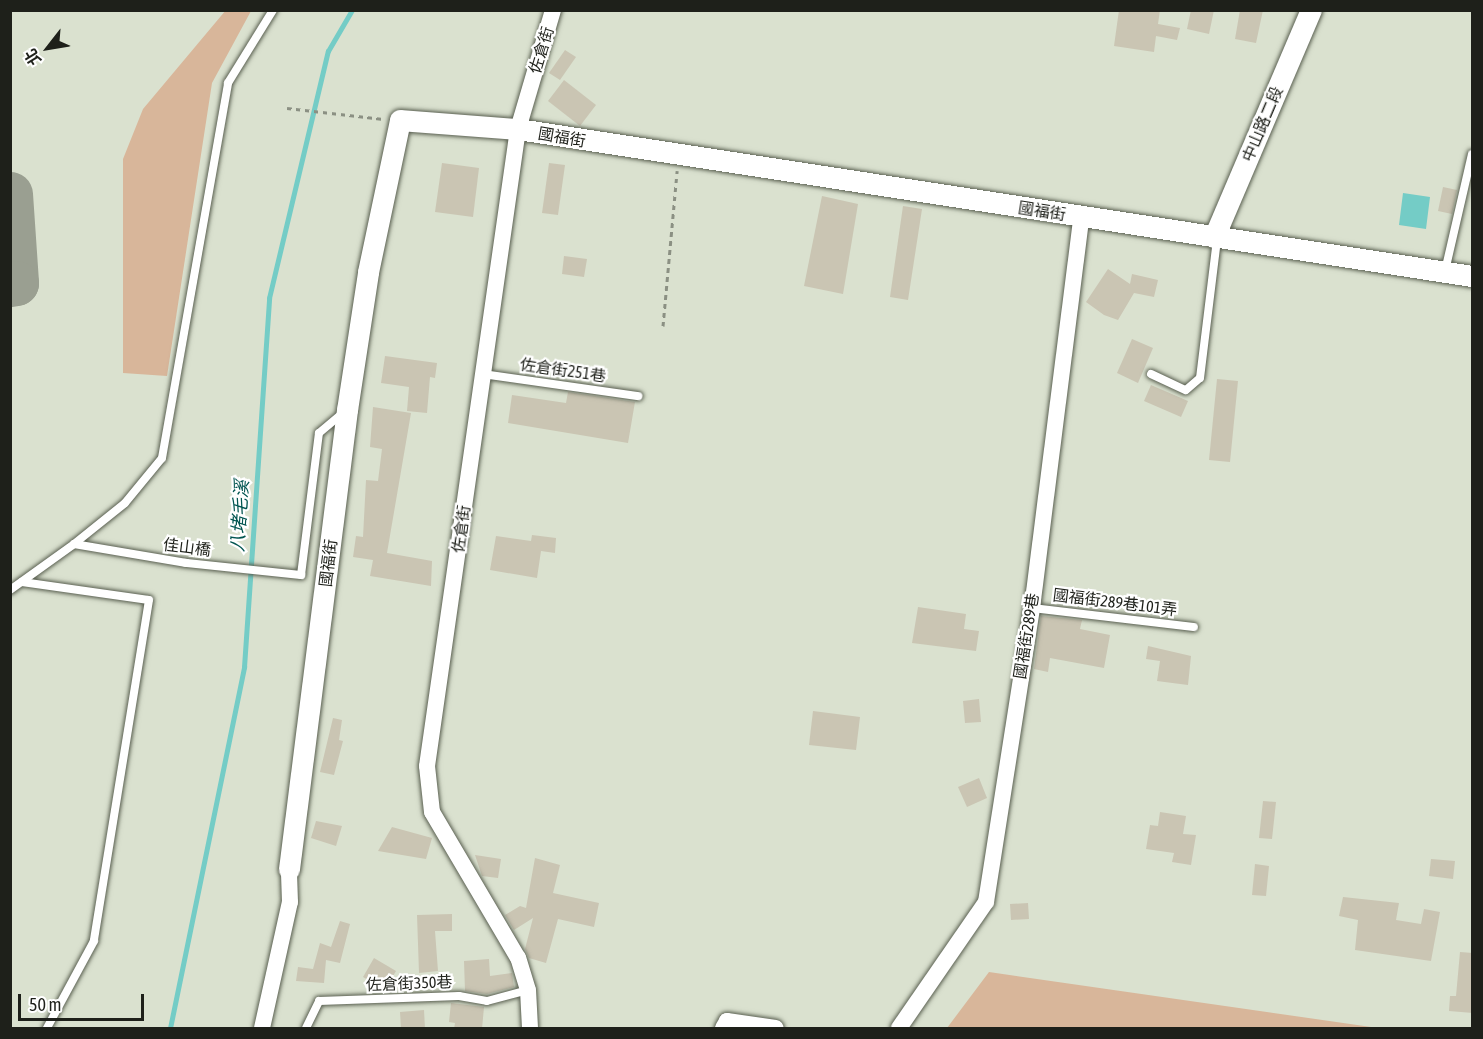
<!DOCTYPE html>
<meta charset="utf-8">
<style>
body{margin:0}
#map{position:relative;width:1483px;height:1039px;overflow:hidden;background:#dae1cf;font-family:"Asap Condensed","Noto Sans TC",sans-serif}
div>[style]{position:absolute}
.green>*{inset:0;background:#d8b69a}
.water>*{inset:0;background:#74ccc6}
.stream>*{height:5px;margin:-2.5px;padding:0 2.5px;transform-origin:2.5px;border-radius:2.5px;background:#74ccc6}
.taxiway>*{height:45px;margin:-22.5px;padding:0 22.5px;transform-origin:22.5px;border-radius:22.5px;background:#9a9f91}
.building>*{inset:0;background:#cac5b3}
.path>*{height:3px;margin-top:-1.5px;transform-origin:0;background:repeating-linear-gradient(90deg,#8b9083 0 4.5px,transparent 0 9px)}
.roads{filter:drop-shadow(0 0 2px #595f50) drop-shadow(0 0 2px #595f50)}
.service>*{height:8px;margin:-4px;padding:0 4px;transform-origin:4px;border-radius:4px;background:#fff}
.minor>*{height:16px;margin:-8px;padding:0 8px;transform-origin:8px;border-radius:8px;background:#fff}
.tertiary>*{height:21px;margin:-10.5px;padding:0 10.5px;transform-origin:10.5px;border-radius:10.5px;background:#fff}
span{translate:-50% -50%;white-space:nowrap;text-align:center;line-height:1.15;-webkit-text-stroke:4.5px #fff;paint-order:stroke}
.street-label{font-size:16px;color:#1e201a}
.water-label{font-size:18px;color:#025551;font-style:italic}
.frame{position:absolute;inset:0;border:12px solid #1e201a;pointer-events:none}
.north{position:absolute;left:18px;top:18px;width:60px;height:60px;-webkit-text-stroke:4px #fff;paint-order:stroke;rotate:239deg;font-size:16px;font-weight:700;line-height:24px;text-align:center;color:#1e201a}
.north::after{content:'';display:block;margin:auto;width:21px;height:27px;background:#1e201a;clip-path:polygon(50% 0,100% 100%,50% 72%,0 100%)}
.scale{position:absolute;left:18px;top:994px;width:126px;height:27px;box-sizing:border-box;border:3px solid #1e201a;border-top:0;padding-left:8px;font-size:18px;line-height:21px;white-space:nowrap;color:#1e201a;-webkit-text-stroke:4px #fff;paint-order:stroke}
</style>
<div id="map">
<div class="green">
<div style="clip-path:polygon(226px 10px,251px 11px,212px 83px,167px 376px,123px 373px,123px 159px,143px 109px)"></div>
<div style="clip-path:polygon(989px 972px,1378px 1028px,947px 1028px)"></div>
</div>
<div class="water">
<div style="clip-path:polygon(1403px 193px,1430px 197px,1426px 229px,1399px 225px)"></div>
</div>
<div class="stream">
<div style="left:170px;top:1028px;width:369px;rotate:-78.4deg"></div>
<div style="left:244px;top:667px;width:370px;rotate:-86.1deg"></div>
<div style="left:269px;top:298px;width:254px;rotate:-76.6deg"></div>
<div style="left:328px;top:51px;width:48px;rotate:-59.7deg"></div>
</div>
<div class="taxiway">
<div style="left:10px;top:194px;width:89px;rotate:86.1deg"></div>
<div style="left:16px;top:283px;width:6px;rotate:171deg"></div>
</div>
<div class="building">
<div style="clip-path:polygon(1119px 10px,1160px 10px,1158px 24px,1180px 28px,1177px 40px,1156px 36px,1154px 52px,1114px 46px)"></div>
<div style="clip-path:polygon(1191px 10px,1214px 10px,1209px 34px,1187px 29px)"></div>
<div style="clip-path:polygon(1240px 10px,1263px 10px,1256px 43px,1235px 39px)"></div>
<div style="clip-path:polygon(565px 50px,576px 57px,560px 80px,549px 73px)"></div>
<div style="clip-path:polygon(564px 80px,596px 105px,580px 126px,548px 101px)"></div>
<div style="clip-path:polygon(442px 163px,479px 168px,473px 217px,435px 212px)"></div>
<div style="clip-path:polygon(549px 163px,565px 165px,558px 215px,542px 213px)"></div>
<div style="clip-path:polygon(1443px 187px,1457px 190px,1452px 214px,1438px 211px)"></div>
<div style="clip-path:polygon(822px 196px,858px 204px,843px 294px,804px 286px)"></div>
<div style="clip-path:polygon(903px 206px,922px 209px,908px 300px,890px 297px)"></div>
<div style="clip-path:polygon(564px 256px,587px 259px,584px 277px,562px 274px)"></div>
<div style="clip-path:polygon(1108px 269px,1130px 284px,1132px 274px,1158px 280px,1154px 297px,1134px 293px,1118px 320px,1104px 315px,1086px 302px)"></div>
<div style="clip-path:polygon(1132px 339px,1153px 348px,1138px 383px,1117px 373px)"></div>
<div style="clip-path:polygon(385px 356px,437px 363px,435px 378px,430px 377px,427px 413px,407px 411px,409px 387px,381px 383px)"></div>
<div style="clip-path:polygon(1217px 379px,1238px 381px,1230px 462px,1209px 460px)"></div>
<div style="clip-path:polygon(1151px 385px,1188px 401px,1181px 417px,1144px 401px)"></div>
<div style="clip-path:polygon(568px 392px,635px 402px,628px 443px,508px 423px,512px 395px,566px 403px)"></div>
<div style="clip-path:polygon(373px 407px,411px 413px,387px 553px,432px 561px,431px 586px,370px 576px,373px 560px,353px 557px,356px 536px,363px 537px,366px 480px,378px 481px,382px 449px,370px 447px)"></div>
<div style="clip-path:polygon(532px 535px,556px 538px,555px 553px,541px 551px,537px 578px,490px 570px,496px 536px,531px 541px)"></div>
<div style="clip-path:polygon(918px 607px,966px 614px,964px 629px,979px 631px,976px 651px,912px 643px)"></div>
<div style="clip-path:polygon(1041px 616px,1082px 620px,1080px 629px,1110px 635px,1104px 668px,1050px 658px,1048px 672px,1034px 669px)"></div>
<div style="clip-path:polygon(1148px 646px,1191px 656px,1188px 685px,1157px 681px,1160px 661px,1146px 659px)"></div>
<div style="clip-path:polygon(979px 699px,981px 722px,965px 723px,963px 701px)"></div>
<div style="clip-path:polygon(813px 711px,860px 717px,856px 750px,809px 745px)"></div>
<div style="clip-path:polygon(333px 718px,342px 720px,339px 740px,343px 741px,334px 775px,320px 772px)"></div>
<div style="clip-path:polygon(979px 778px,987px 798px,967px 807px,958px 787px)"></div>
<div style="clip-path:polygon(1263px 801px,1276px 802px,1272px 839px,1259px 838px)"></div>
<div style="clip-path:polygon(1160px 812px,1186px 816px,1183px 834px,1196px 835px,1191px 865px,1172px 862px,1174px 853px,1146px 849px,1150px 825px,1158px 826px)"></div>
<div style="clip-path:polygon(316px 821px,342px 826px,336px 846px,311px 838px)"></div>
<div style="clip-path:polygon(392px 827px,432px 838px,426px 859px,378px 851px)"></div>
<div style="clip-path:polygon(475px 855px,501px 859px,498px 878px,482px 876px)"></div>
<div style="clip-path:polygon(535px 858px,560px 865px,553px 893px,599px 903px,594px 927px,558px 919px,546px 963px,529px 958px,525px 949px,533px 918px,514px 930px,505px 915px,520px 906px,526px 908px)"></div>
<div style="clip-path:polygon(1431px 859px,1455px 861px,1453px 879px,1429px 876px)"></div>
<div style="clip-path:polygon(1255px 864px,1269px 866px,1266px 896px,1252px 895px)"></div>
<div style="clip-path:polygon(1343px 897px,1399px 903px,1396px 920px,1421px 924px,1424px 909px,1440px 912px,1431px 961px,1355px 950px,1358px 920px,1339px 916px)"></div>
<div style="clip-path:polygon(1028px 903px,1029px 919px,1011px 920px,1010px 904px)"></div>
<div style="clip-path:polygon(452px 914px,452px 931px,435px 931px,438px 971px,419px 973px,417px 915px)"></div>
<div style="clip-path:polygon(340px 921px,350px 924px,340px 963px,326px 960px,324px 983px,296px 981px,298px 967px,313px 969px,320px 943px,331px 947px)"></div>
<div style="clip-path:polygon(1460px 952px,1473px 953px,1473px 1013px,1449px 1011px,1450px 996px,1456px 996px)"></div>
<div style="clip-path:polygon(374px 958px,396px 971px,385px 990px,363px 977px)"></div>
<div style="clip-path:polygon(489px 959px,490px 976px,512px 973px,514px 987px,487px 994px,465px 991px,464px 961px)"></div>
<div style="clip-path:polygon(451px 1003px,484px 1007px,482px 1029px,454px 1029px,455px 1023px,449px 1022px)"></div>
<div style="clip-path:polygon(424px 1010px,425px 1029px,401px 1029px,400px 1012px)"></div>
</div>
<div class="path">
<div style="left:287px;top:108px;width:97px;rotate:6.5deg"></div>
<div style="left:663px;top:326px;width:156px;rotate:-84.8deg"></div>
</div>
<div class="roads">
<div class="service">
<div style="left:1445px;top:271px;width:120px;rotate:-77deg"></div>
<div style="left:483px;top:374px;width:157px;rotate:8.1deg"></div>
<div style="left:1151px;top:374px;width:38px;rotate:25deg"></div>
<div style="left:1186px;top:390px;width:18px;rotate:-41deg"></div>
<div style="left:1200px;top:378px;width:140px;rotate:-83deg"></div>
<div style="left:74px;top:544px;width:65px;rotate:-38.8deg"></div>
<div style="left:125px;top:503px;width:58px;rotate:-50.6deg"></div>
<div style="left:162px;top:458px;width:381px;rotate:-80deg"></div>
<div style="left:228px;top:83px;width:86px;rotate:-58.3deg"></div>
<div style="left:22px;top:582px;width:128px;rotate:8.1deg"></div>
<div style="left:149px;top:600px;width:345px;rotate:99.2deg"></div>
<div style="left:94px;top:941px;width:99px;rotate:118.4deg"></div>
<div style="left:10px;top:590px;width:79px;rotate:-35.7deg"></div>
<div style="left:74px;top:544px;width:114px;rotate:9.6deg"></div>
<div style="left:186px;top:563px;width:116px;rotate:6deg"></div>
<div style="left:301px;top:575px;width:143px;rotate:-82.8deg"></div>
<div style="left:319px;top:433px;width:33px;rotate:-40deg"></div>
<div style="left:1032px;top:608px;width:163px;rotate:6.7deg"></div>
<div style="left:306px;top:1028px;width:30px;rotate:-64deg"></div>
<div style="left:319px;top:1001px;width:140px;rotate:-2deg"></div>
<div style="left:459px;top:996px;width:28px;rotate:10deg"></div>
<div style="left:487px;top:1001px;width:42px;rotate:-15deg"></div>
</div>
<div class="minor">
<div style="left:262px;top:1028px;width:129px;rotate:-77.5deg"></div>
<div style="left:290px;top:902px;width:33px;rotate:-92deg"></div>
<div style="left:530px;top:1028px;width:38px;rotate:-93deg"></div>
<div style="left:528px;top:990px;width:34px;rotate:-107deg"></div>
<div style="left:518px;top:958px;width:169px;rotate:-120.5deg"></div>
<div style="left:432px;top:812px;width:46px;rotate:-96.2deg"></div>
<div style="left:427px;top:766px;width:643px;rotate:-81.87deg"></div>
<div style="left:518px;top:129px;width:124px;rotate:-73.6deg"></div>
<div style="left:723px;top:1028px;width:8px;rotate:-60deg"></div>
<div style="left:727px;top:1021px;width:49px;rotate:8.1deg"></div>
<div style="left:899px;top:1028px;width:153px;rotate:-55.4deg"></div>
<div style="left:986px;top:902px;width:298px;rotate:-81.1deg"></div>
<div style="left:1032px;top:608px;width:393px;rotate:-82.8deg"></div>
</div>
<div class="tertiary">
<div style="left:1214px;top:237px;width:247px;rotate:-66.9deg"></div>
<div style="left:289px;top:869px;width:463px;rotate:-82.8deg"></div>
<div style="left:347px;top:410px;width:140px;rotate:-81.3deg"></div>
<div style="left:368px;top:272px;width:155px;rotate:-78.1deg"></div>
<div style="left:400px;top:120px;width:118px;rotate:4.4deg"></div>
<div style="left:518px;top:129px;width:965px;rotate:8.76deg"></div>
</div>
</div>
<div class="street-label">
<span style="left:541px;top:50px;rotate:-73deg">佐倉街</span>
<span style="left:1262px;top:124px;rotate:-67deg">中山路二段</span>
<span style="left:562px;top:137px;rotate:10deg">國福街</span>
<span style="left:1042px;top:211px;rotate:9deg">國福街</span>
<span style="left:563px;top:370px;rotate:8deg">佐倉街251巷</span>
<span style="left:461px;top:529px;rotate:-82deg">佐倉街</span>
<span style="left:187px;top:547px;rotate:7deg">佳山橋</span>
<span style="left:328px;top:563px;rotate:-83deg">國福街</span>
<span style="left:1115px;top:602px;rotate:7deg">國福街289巷101弄</span>
<span style="left:1026px;top:636px;rotate:-81deg">國福街289巷</span>
<span style="left:409px;top:983px;rotate:-2deg">佐倉街350巷</span>
</div>
<div class="water-label">
<span style="left:240px;top:516px;rotate:-86deg">八堵毛溪</span>
</div>
<div class="frame"></div>
<div class="north">北</div>
<div class="scale">50 m</div>
</div>
